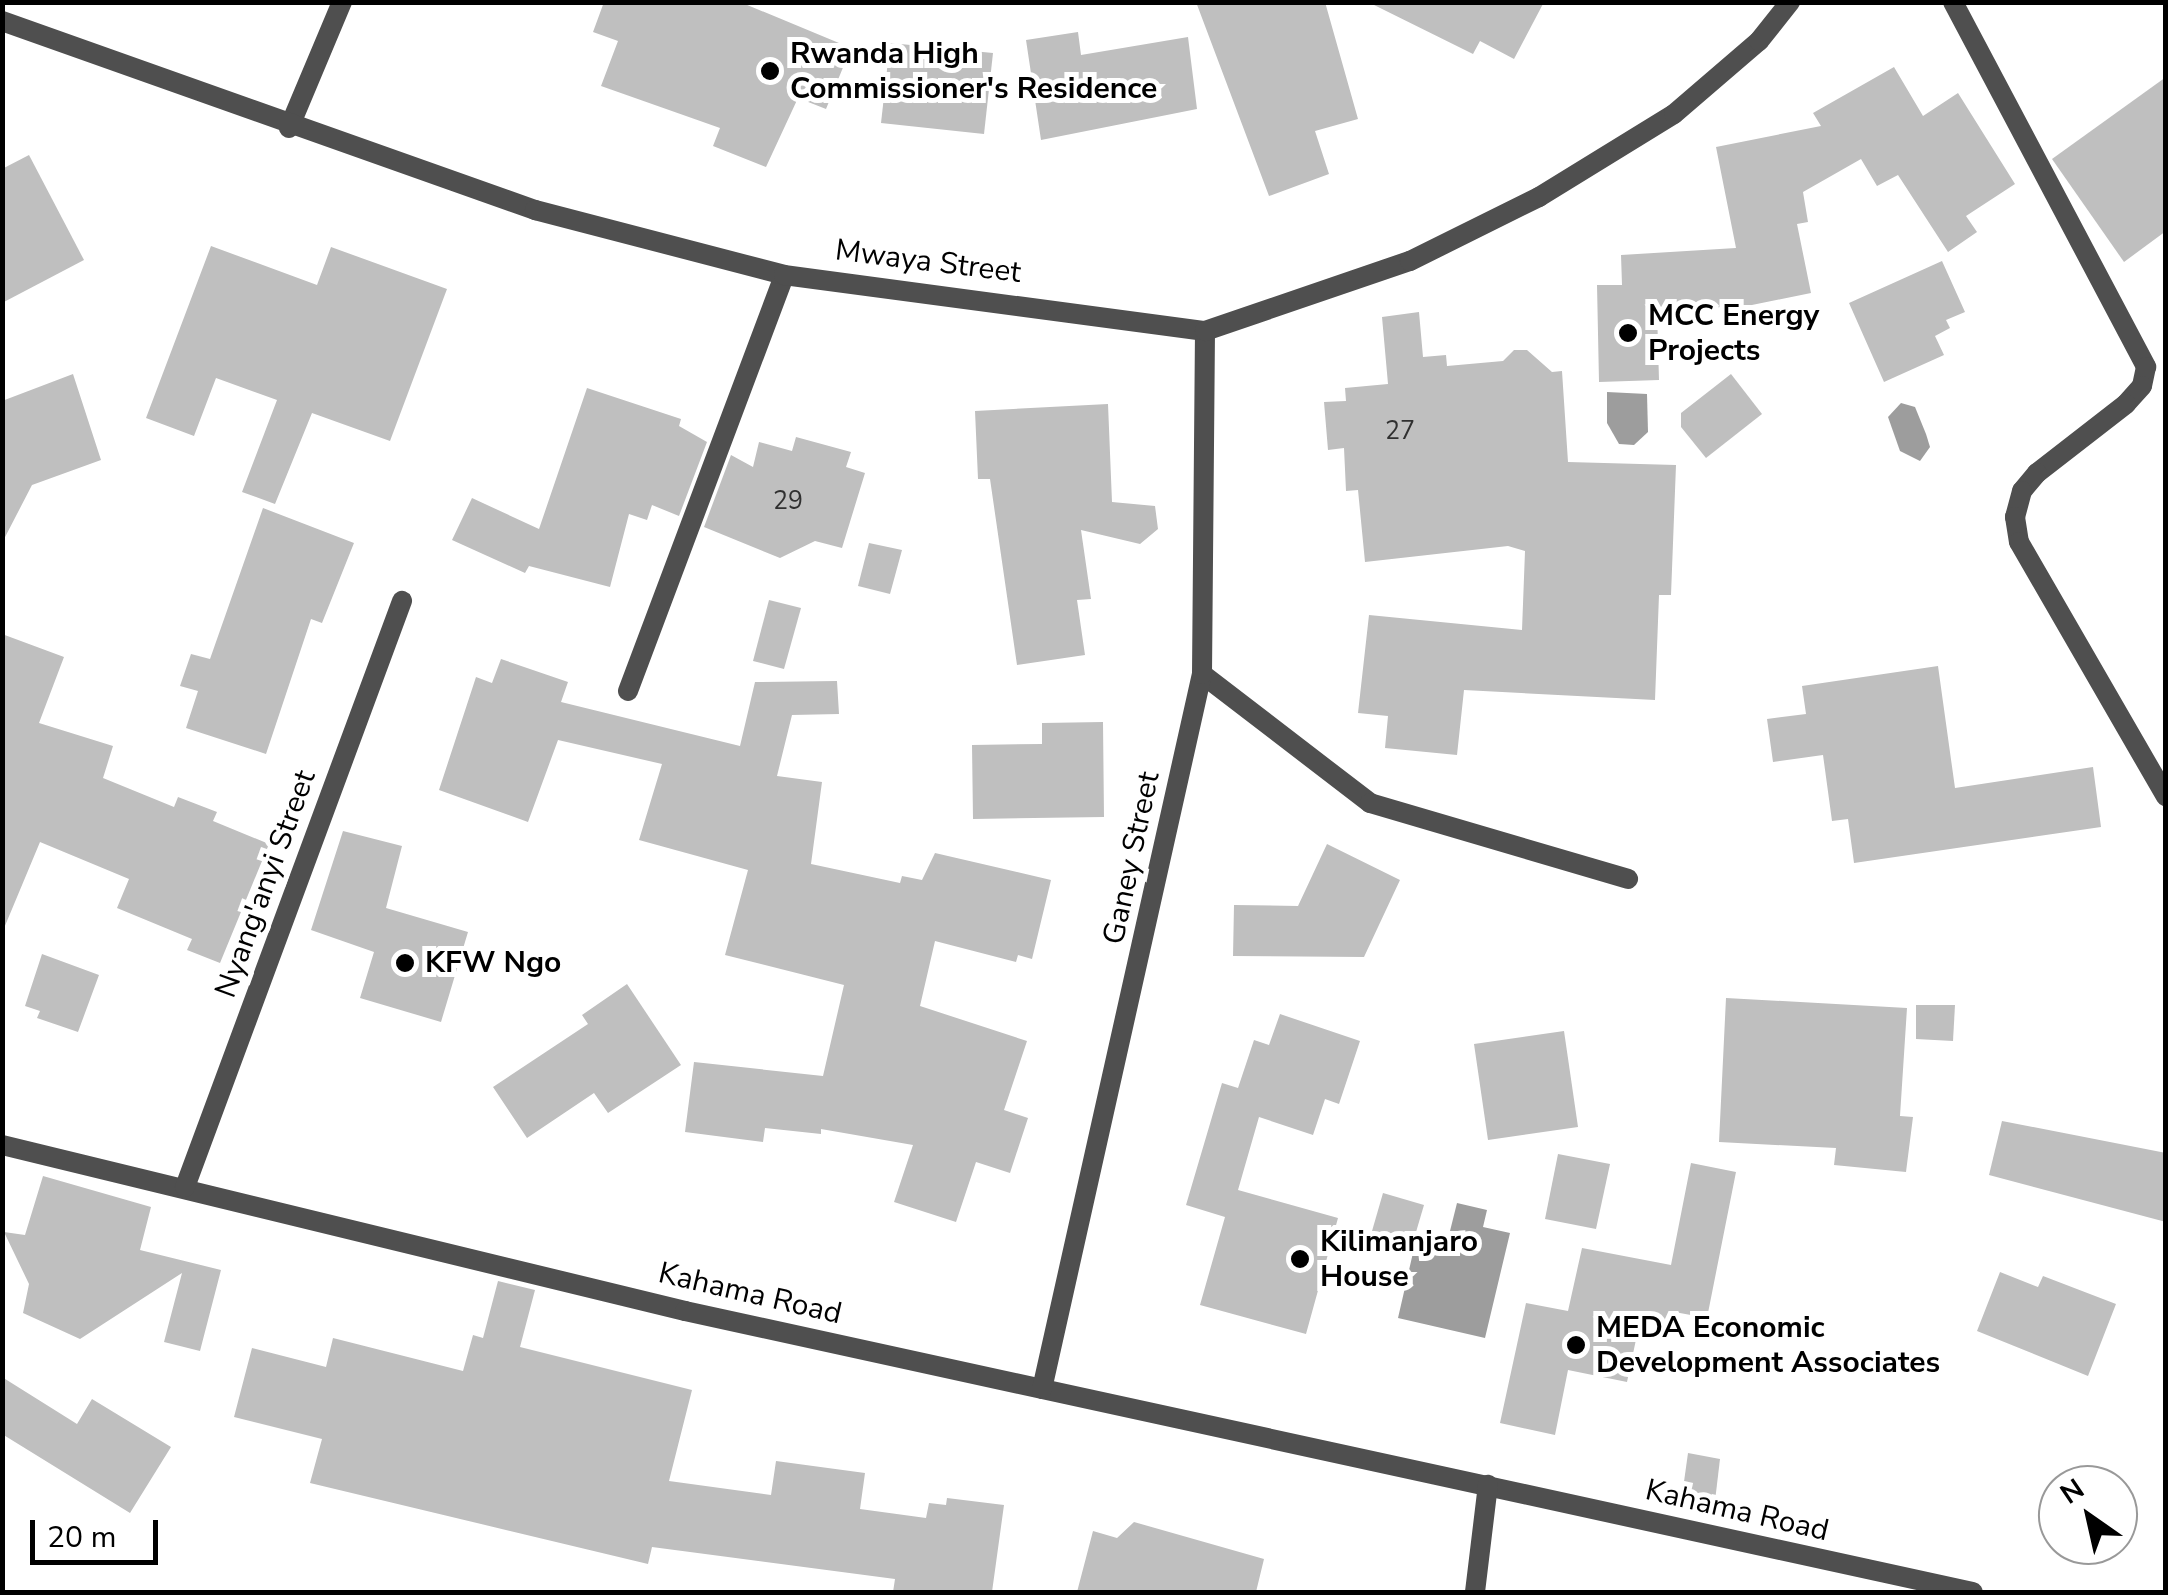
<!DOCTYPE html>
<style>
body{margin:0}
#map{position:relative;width:2168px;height:1595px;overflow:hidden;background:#fff;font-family:"Nunito Sans",sans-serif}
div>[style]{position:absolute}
.water>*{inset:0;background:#9d9d9d}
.building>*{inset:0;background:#bfbfbf}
.service>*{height:20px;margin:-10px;padding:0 10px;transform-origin:10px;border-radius:10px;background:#4f4f4f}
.minor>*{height:20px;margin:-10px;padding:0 10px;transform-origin:10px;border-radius:10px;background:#4f4f4f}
.tertiary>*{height:20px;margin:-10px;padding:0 10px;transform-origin:10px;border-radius:10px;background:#4f4f4f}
.dots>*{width:28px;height:28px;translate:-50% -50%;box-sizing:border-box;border:5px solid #fff;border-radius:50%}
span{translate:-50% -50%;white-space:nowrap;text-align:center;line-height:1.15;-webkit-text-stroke:10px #fff;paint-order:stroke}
.number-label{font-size:25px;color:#303030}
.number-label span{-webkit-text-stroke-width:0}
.poi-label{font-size:30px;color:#000;font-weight:700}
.left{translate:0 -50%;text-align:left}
.street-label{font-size:30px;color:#000}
.frame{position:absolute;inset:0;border:5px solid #000;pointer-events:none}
.north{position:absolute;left:2038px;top:1465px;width:100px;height:100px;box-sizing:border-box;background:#fff;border:2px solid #999;border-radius:50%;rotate:326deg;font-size:28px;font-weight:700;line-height:40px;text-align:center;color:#000}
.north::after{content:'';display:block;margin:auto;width:35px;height:45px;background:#000;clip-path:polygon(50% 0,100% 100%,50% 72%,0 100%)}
.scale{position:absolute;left:30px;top:1520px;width:128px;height:45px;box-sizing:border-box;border:5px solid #000;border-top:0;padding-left:12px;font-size:30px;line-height:35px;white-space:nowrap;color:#000;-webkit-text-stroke:8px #fff;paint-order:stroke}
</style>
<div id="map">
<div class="water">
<div style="clip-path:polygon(1607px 392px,1647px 394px,1648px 432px,1634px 445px,1619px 444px,1607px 423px)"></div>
<div style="clip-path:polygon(1901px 403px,1915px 407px,1926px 434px,1930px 447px,1920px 461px,1900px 451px,1888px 417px)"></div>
<div style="clip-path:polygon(1457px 1203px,1487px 1210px,1483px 1227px,1510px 1233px,1485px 1338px,1398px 1318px,1415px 1244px,1445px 1251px)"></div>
</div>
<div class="building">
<div style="clip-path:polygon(604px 2px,740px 2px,851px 48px,826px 109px,798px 98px,766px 167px,713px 146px,720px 128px,601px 86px,618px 41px,593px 32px)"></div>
<div style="clip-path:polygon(1196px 2px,1325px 2px,1358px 119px,1315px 131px,1329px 174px,1269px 196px)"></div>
<div style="clip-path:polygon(1368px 2px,1544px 2px,1514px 59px,1480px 41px,1473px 54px)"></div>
<div style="clip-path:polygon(1078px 32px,1081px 55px,1188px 37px,1197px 109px,1041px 140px,1026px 40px)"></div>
<div style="clip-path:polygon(890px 43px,993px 53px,984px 134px,881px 123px)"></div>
<div style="clip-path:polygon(1894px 67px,1923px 116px,1958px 93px,2015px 184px,1966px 216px,1977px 232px,1948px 252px,1898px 175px,1877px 186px,1861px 159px,1803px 192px,1808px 222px,1797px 224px,1811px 293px,1747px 306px,1657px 310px,1659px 380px,1599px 382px,1597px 285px,1622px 285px,1621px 255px,1736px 248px,1716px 147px,1821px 126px,1813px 113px)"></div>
<div style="clip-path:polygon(2166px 77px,2166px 231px,2124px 262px,2052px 159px)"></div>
<div style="clip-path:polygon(29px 155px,84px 260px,2px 303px,2px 169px)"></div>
<div style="clip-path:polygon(211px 246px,317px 285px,331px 247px,447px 289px,390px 441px,312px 413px,275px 504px,242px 492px,277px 400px,216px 378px,194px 436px,146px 418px)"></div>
<div style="clip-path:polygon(1942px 261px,1965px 312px,1946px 320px,1950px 328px,1935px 336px,1944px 355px,1884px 382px,1849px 303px)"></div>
<div style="clip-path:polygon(1419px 312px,1423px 357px,1446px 355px,1447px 366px,1503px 361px,1514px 350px,1527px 350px,1552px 372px,1562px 371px,1568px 462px,1676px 465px,1671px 595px,1659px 595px,1655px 700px,1464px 690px,1457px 755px,1385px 748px,1388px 716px,1358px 713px,1369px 615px,1522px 630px,1525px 551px,1508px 546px,1365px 562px,1358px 490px,1346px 491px,1344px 448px,1328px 450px,1324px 402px,1346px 401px,1345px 388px,1388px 384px,1382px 317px)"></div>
<div style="clip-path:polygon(73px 374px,101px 460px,32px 485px,2px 543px,2px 401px)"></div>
<div style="clip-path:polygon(1731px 374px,1762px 414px,1706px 458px,1681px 427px,1681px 413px)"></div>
<div style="clip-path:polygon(587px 388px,681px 419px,679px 426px,707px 442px,679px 516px,652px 505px,647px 520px,629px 514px,610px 587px,529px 566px,525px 573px,452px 540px,472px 498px,539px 529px)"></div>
<div style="clip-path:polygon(1108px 404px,1112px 502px,1155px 506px,1158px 529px,1140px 544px,1081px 530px,1091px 599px,1077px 600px,1085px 655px,1017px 665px,990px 479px,978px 479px,975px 411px)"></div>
<div style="clip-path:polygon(796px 437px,851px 452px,846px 467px,865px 473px,842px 548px,815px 541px,780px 558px,704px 527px,731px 455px,753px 467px,759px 442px,792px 451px)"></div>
<div style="clip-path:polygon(263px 508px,354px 543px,322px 623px,311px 619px,266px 754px,186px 728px,198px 691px,180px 686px,191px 654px,210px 659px)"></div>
<div style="clip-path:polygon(869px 543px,902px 550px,890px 594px,858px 586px)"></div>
<div style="clip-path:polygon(769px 600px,801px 608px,784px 669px,753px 661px)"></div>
<div style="clip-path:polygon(2px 634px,64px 657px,39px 723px,113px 746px,103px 778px,174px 807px,178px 797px,217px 812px,213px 821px,269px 844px,220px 963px,187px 950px,192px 939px,117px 908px,129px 879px,40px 842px,2px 933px)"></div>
<div style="clip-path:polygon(501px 659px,568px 682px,561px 702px,740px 746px,755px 682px,837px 681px,839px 714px,792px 715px,777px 776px,822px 782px,811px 864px,900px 883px,902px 876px,922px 880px,935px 853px,1051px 880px,1032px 959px,1018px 955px,1016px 962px,935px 941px,920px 1006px,1027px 1041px,1004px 1110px,1028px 1118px,1010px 1173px,976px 1162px,956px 1222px,894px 1202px,913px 1145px,821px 1129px,821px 1134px,765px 1128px,763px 1142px,685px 1132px,694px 1062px,823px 1076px,844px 985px,725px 955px,748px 870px,639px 840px,662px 764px,558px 740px,528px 822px,439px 790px,476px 677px,492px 683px)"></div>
<div style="clip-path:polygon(1938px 666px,1955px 788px,2093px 767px,2101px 827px,1854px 863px,1848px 819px,1832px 821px,1823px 755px,1773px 762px,1767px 719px,1806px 714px,1802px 686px)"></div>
<div style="clip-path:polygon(1103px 722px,1104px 817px,973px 819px,972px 745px,1042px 744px,1042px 723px)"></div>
<div style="clip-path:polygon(343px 831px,402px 846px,386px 908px,468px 932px,441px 1022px,360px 998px,374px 952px,311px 930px)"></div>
<div style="clip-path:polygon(1327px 844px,1400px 880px,1364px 957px,1233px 956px,1234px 905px,1298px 906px)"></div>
<div style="clip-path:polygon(42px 954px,99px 975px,78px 1032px,37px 1018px,40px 1011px,25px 1006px)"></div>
<div style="clip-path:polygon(627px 984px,681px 1065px,608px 1113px,594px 1093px,527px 1138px,493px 1087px,588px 1024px,582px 1015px)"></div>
<div style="clip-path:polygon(1726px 998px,1907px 1008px,1900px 1116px,1913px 1117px,1906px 1172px,1834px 1165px,1836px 1148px,1719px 1142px)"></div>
<div style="clip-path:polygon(1916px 1005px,1955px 1005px,1953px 1041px,1916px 1039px)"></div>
<div style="clip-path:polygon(1280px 1014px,1360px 1041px,1339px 1104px,1325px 1099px,1313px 1135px,1259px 1117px,1238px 1190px,1338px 1218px,1306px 1334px,1200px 1305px,1225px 1217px,1186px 1205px,1222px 1083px,1238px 1088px,1254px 1040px,1269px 1045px)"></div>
<div style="clip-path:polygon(1564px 1031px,1578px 1127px,1488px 1140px,1474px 1044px)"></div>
<div style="clip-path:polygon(2002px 1121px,2166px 1153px,2166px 1222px,1989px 1175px)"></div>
<div style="clip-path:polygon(1558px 1154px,1610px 1164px,1596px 1229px,1545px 1219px)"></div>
<div style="clip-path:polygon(1691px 1163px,1736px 1172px,1707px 1318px,1669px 1311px,1667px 1321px,1641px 1316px,1627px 1382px,1568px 1370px,1555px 1435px,1500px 1423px,1526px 1303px,1568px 1311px,1582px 1248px,1671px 1265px)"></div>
<div style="clip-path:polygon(43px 1176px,151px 1207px,140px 1250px,221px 1270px,200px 1351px,164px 1342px,182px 1273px,80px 1339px,23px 1313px,29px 1284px,4px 1232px,25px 1235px)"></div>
<div style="clip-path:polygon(1383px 1193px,1424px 1205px,1411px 1249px,1370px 1238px)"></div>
<div style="clip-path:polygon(2000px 1272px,2038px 1287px,2043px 1276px,2116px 1304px,2088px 1376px,1977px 1331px)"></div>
<div style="clip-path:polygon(498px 1281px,535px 1290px,520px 1347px,692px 1390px,669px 1481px,771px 1495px,776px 1461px,865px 1473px,860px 1509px,926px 1518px,929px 1503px,946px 1505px,947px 1498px,1004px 1505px,992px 1592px,893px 1592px,895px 1579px,652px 1547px,648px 1564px,310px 1483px,322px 1439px,234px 1417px,252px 1348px,326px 1367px,333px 1338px,463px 1371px,473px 1335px,483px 1338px)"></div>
<div style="clip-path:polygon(2px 1377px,77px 1424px,92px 1399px,171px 1447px,130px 1513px,2px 1434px)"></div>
<div style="clip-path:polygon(1688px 1453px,1720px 1459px,1715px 1501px,1682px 1496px)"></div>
<div style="clip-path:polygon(1134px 1522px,1264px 1559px,1256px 1592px,1077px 1592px,1093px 1531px,1117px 1538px)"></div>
</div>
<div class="service">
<div style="left:628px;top:691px;width:444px;rotate:-69.4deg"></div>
</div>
<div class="minor">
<div style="left:1953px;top:2px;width:413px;rotate:62.1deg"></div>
<div style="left:2146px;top:367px;width:19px;rotate:102deg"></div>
<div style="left:2142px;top:386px;width:24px;rotate:132deg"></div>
<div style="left:2126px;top:404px;width:113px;rotate:142.2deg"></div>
<div style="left:2037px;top:473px;width:23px;rotate:130deg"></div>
<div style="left:2022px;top:491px;width:27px;rotate:105deg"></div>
<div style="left:2015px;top:517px;width:25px;rotate:81deg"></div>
<div style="left:2019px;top:542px;width:294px;rotate:60deg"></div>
<div style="left:289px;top:128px;width:137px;rotate:-67.2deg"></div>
<div style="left:1202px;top:674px;width:212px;rotate:37.5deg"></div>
<div style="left:1370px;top:803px;width:269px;rotate:16.4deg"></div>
<div style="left:2px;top:1145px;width:703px;rotate:13.66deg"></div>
<div style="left:685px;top:1311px;width:1318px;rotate:12.31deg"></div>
<div style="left:185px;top:1187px;width:625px;rotate:-69.68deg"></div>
<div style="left:1042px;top:1389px;width:733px;rotate:-77.39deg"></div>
<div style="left:1202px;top:674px;width:343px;rotate:-89.5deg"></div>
<div style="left:1475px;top:1592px;width:108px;rotate:-83.1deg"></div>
</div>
<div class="tertiary">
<div style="left:2px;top:21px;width:566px;rotate:19.52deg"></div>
<div style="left:535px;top:210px;width:257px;rotate:14.6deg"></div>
<div style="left:784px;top:275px;width:425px;rotate:7.6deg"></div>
<div style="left:1205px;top:331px;width:217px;rotate:-18.9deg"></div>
<div style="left:1410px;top:261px;width:144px;rotate:-26.4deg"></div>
<div style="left:1539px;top:197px;width:158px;rotate:-31.6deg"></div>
<div style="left:1674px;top:114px;width:112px;rotate:-40.7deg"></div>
<div style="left:1759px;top:41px;width:50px;rotate:-51.5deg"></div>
</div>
<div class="dots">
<div style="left:770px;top:71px;background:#000"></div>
<div style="left:1628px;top:333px;background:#000"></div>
<div style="left:405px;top:963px;background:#000"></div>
<div style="left:1300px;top:1259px;background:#000"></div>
<div style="left:1576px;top:1345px;background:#000"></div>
</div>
<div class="number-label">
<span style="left:1400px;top:431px">27</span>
<span style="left:788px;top:501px">29</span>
</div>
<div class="poi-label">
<span class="left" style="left:790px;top:71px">Rwanda High<br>Commissioner's Residence</span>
<span class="left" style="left:1648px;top:333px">MCC Energy<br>Projects</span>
<span class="left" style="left:425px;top:963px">KFW Ngo</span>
<span class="left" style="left:1320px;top:1259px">Kilimanjaro<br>House</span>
<span class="left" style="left:1596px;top:1345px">MEDA Economic<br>Development Associates</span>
</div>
<div class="street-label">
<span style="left:928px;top:262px;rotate:7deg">Mwaya Street</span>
<span style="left:1132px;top:858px;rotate:-78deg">Ganey Street</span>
<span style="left:266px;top:884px;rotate:-70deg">Nyang'anyi Street</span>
<span style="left:750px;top:1294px;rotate:13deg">Kahama Road</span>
<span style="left:1737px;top:1511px;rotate:13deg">Kahama Road</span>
</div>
<div class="frame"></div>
<div class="north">N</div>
<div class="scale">20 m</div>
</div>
